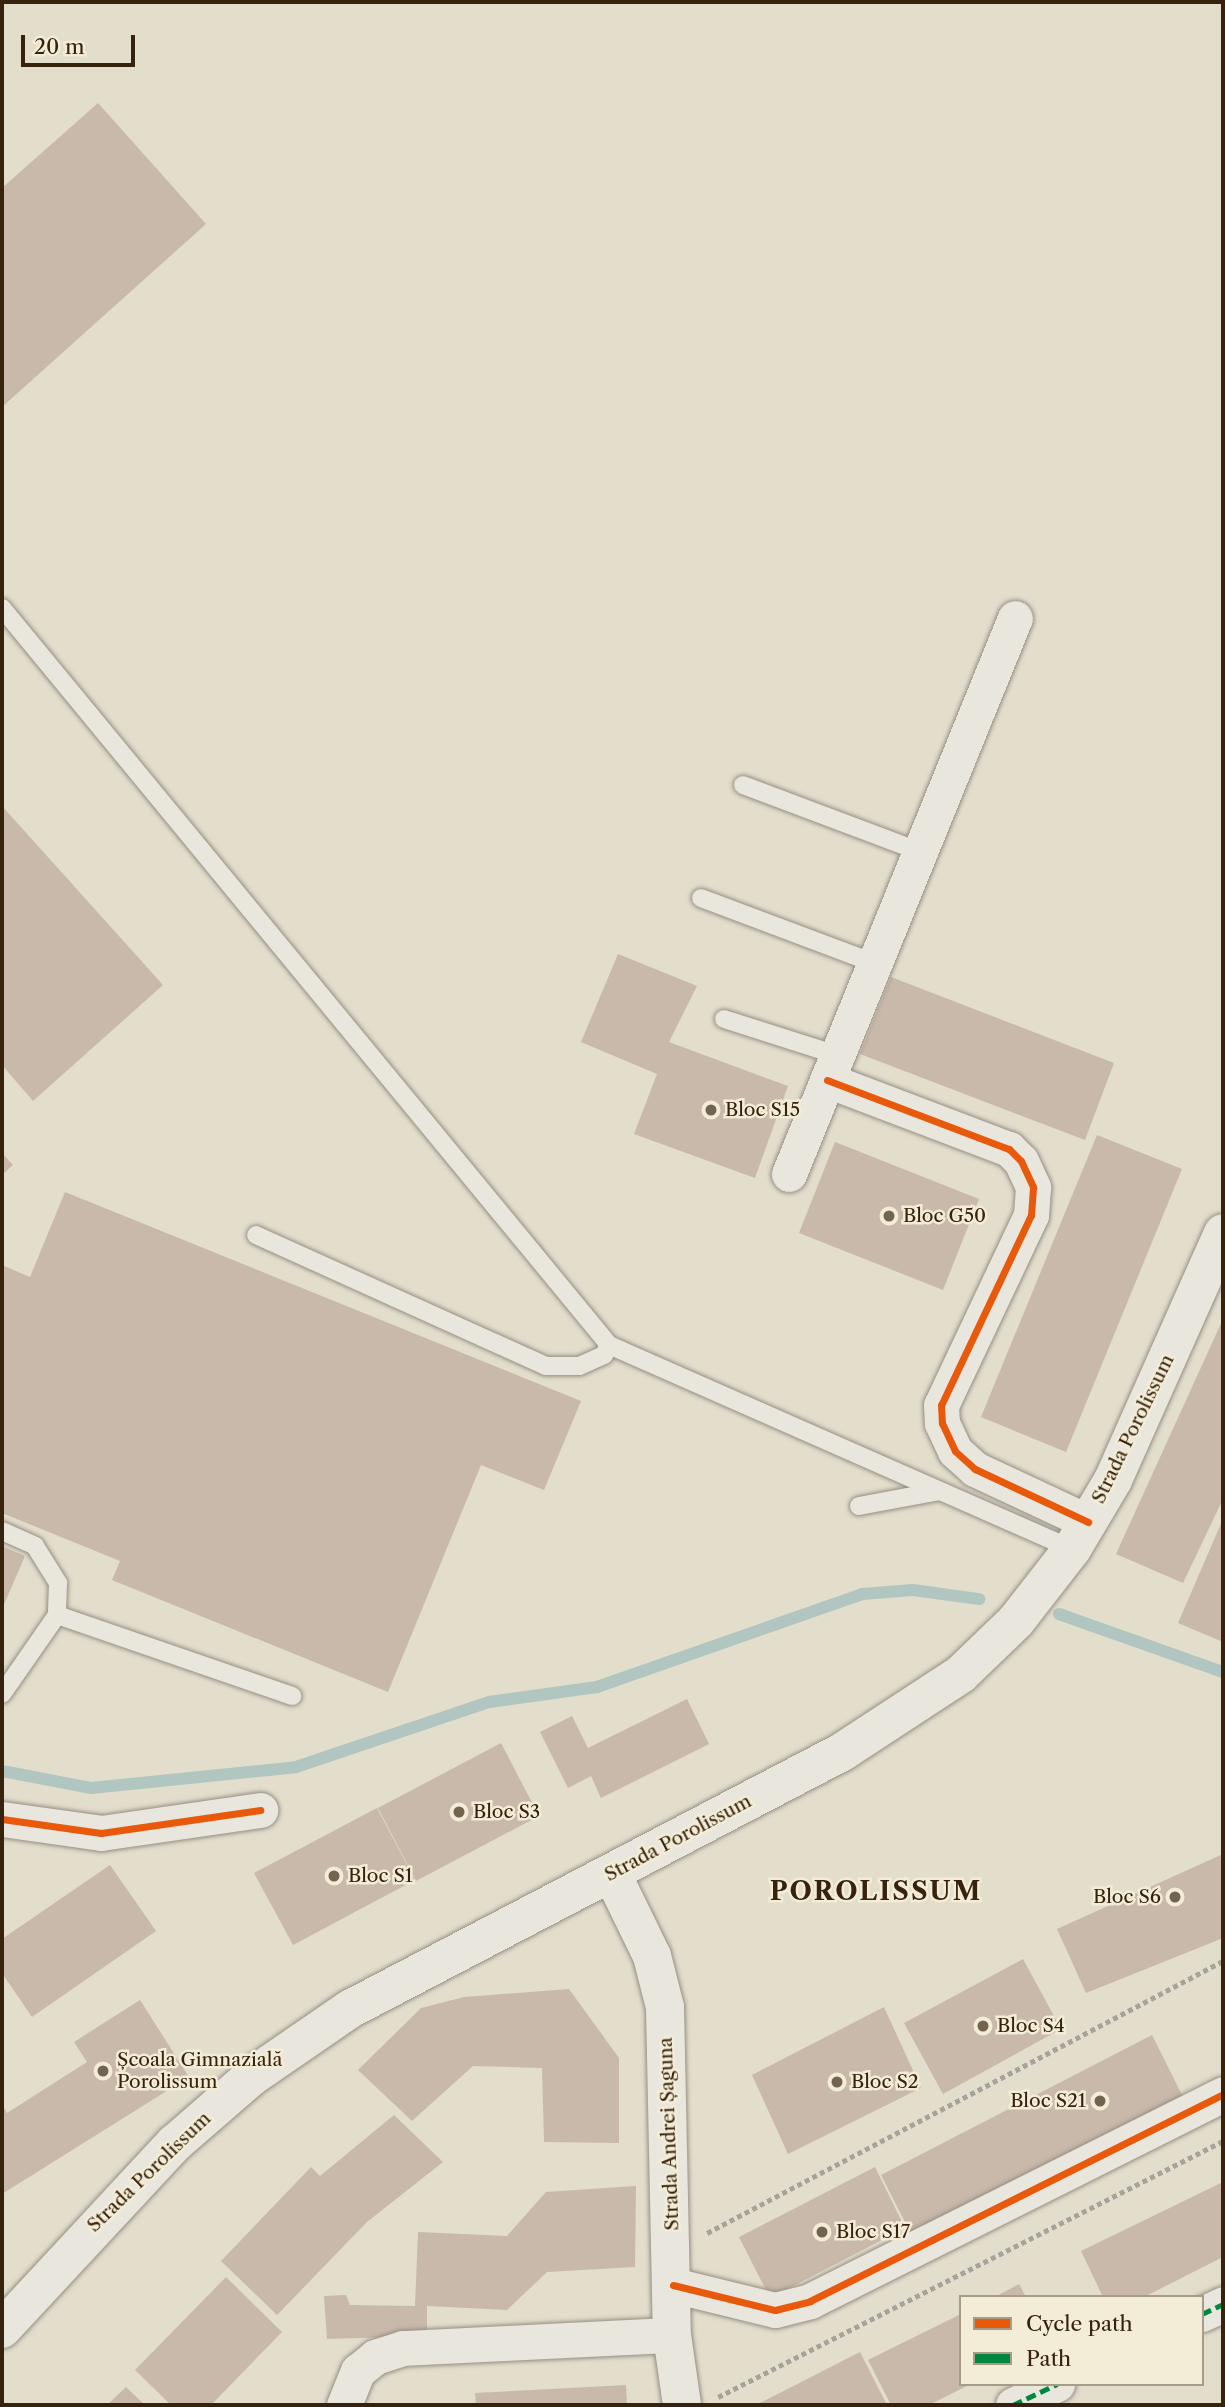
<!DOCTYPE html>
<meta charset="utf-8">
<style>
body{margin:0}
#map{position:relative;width:1225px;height:2407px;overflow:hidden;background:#e3ddcc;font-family:"Libre Caslon Text",serif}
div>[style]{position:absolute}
.stream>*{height:12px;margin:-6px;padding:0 6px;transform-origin:6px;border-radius:6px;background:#b1c6c0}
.building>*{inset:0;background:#c9b9aa}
.path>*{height:4.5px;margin-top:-2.25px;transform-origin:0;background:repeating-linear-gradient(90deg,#a8a39a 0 5px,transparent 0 8.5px)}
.roads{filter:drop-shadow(0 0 2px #958f83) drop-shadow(0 0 2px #958f83)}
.service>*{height:18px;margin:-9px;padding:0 9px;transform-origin:9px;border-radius:9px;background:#e9e6dd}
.minor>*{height:35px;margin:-17.5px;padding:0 17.5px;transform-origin:17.5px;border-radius:17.5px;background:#e9e6dd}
.tertiary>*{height:38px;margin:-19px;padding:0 19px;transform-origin:19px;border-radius:19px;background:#e9e6dd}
.secondary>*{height:38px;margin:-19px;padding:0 19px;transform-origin:19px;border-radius:19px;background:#e9e6dd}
.quiet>*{height:5px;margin-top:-2.5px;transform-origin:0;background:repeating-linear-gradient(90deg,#00873e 0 10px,transparent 0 15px)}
.cycleway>*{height:7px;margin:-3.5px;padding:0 3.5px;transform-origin:3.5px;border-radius:3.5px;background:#e8590c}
.dots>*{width:19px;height:19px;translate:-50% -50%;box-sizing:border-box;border:4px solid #f3ecd7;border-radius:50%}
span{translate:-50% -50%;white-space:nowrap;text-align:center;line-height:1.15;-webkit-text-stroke:5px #f3ecd7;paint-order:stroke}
.poi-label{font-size:19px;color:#37230d}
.left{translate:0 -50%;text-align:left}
.right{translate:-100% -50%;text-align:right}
.street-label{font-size:19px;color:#37230d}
.district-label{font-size:26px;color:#37230d;font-weight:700;letter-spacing:2px}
.frame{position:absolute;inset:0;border:4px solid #37230d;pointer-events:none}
.legend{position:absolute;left:959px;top:2295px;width:245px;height:91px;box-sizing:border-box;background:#f3ecd7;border:2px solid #a89c86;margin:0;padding:9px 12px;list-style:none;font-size:21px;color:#37230d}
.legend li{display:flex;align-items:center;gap:14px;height:35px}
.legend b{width:35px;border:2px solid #a89c86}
.scale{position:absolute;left:21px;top:35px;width:114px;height:32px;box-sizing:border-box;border:4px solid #37230d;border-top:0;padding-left:9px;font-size:21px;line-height:24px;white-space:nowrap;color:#37230d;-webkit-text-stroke:5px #f3ecd7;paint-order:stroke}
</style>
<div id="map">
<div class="stream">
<div style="left:1059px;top:1614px;width:174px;rotate:19.5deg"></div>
<div style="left:2px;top:1771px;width:91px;rotate:10.8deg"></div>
<div style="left:91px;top:1788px;width:206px;rotate:-5.8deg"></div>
<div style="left:296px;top:1767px;width:204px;rotate:-18.6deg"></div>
<div style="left:489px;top:1702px;width:109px;rotate:-7.9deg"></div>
<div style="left:597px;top:1687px;width:281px;rotate:-19.3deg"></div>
<div style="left:862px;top:1594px;width:51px;rotate:-4.5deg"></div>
<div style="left:913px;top:1590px;width:67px;rotate:7.8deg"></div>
</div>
<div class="building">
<div style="clip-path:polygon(98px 103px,206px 224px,2px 407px,2px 188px)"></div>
<div style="clip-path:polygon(2px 806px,163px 985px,33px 1101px,2px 1065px)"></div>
<div style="clip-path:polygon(618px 954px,697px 986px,669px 1042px,788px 1086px,755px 1178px,634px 1134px,657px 1074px,581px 1042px)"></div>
<div style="clip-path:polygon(891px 977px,1114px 1063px,1085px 1140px,860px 1054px)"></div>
<div style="clip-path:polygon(1097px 1135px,1182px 1169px,1066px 1452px,981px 1417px)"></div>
<div style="clip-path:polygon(835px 1142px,979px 1199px,943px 1290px,799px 1233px)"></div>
<div style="clip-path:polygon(2px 1153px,13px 1165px,2px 1175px)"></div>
<div style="clip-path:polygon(65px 1192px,581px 1401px,544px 1490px,481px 1465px,388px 1692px,112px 1580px,120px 1561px,2px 1513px,2px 1265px,30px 1277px)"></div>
<div style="clip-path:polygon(1223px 1319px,1223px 1499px,1183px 1583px,1116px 1554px)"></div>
<div style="clip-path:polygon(1223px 1519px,1223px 1642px,1178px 1623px)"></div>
<div style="clip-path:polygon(2px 1546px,25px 1556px,2px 1609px)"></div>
<div style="clip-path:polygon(687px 1699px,709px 1744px,601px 1798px,591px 1776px,568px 1788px,540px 1732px,572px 1716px,588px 1748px)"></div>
<div style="clip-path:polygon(501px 1743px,539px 1816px,416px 1881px,378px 1808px)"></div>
<div style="clip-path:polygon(377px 1808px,415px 1880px,293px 1945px,254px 1873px)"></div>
<div style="clip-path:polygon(1223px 1854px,1223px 1938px,1086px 1993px,1057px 1929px)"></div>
<div style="clip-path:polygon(110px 1865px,156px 1931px,32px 2017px,2px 1973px,2px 1939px)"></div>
<div style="clip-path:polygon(1023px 1959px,1061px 2029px,943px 2094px,904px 2023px)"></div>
<div style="clip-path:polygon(569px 1989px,619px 2058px,619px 2143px,544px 2142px,542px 2068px,473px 2066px,412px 2121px,358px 2070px,421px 2008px,464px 1997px)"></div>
<div style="clip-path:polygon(140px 2000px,189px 2077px,2px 2194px,2px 2105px,7px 2113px,87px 2062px,74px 2042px)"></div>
<div style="clip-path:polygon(884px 2007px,921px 2088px,788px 2154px,752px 2075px)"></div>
<div style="clip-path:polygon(1152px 2035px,1183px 2097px,912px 2236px,881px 2175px)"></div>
<div style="clip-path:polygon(394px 2115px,443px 2162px,367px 2222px,277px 2315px,221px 2261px,311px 2167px,320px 2176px)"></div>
<div style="clip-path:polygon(875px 2167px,905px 2228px,770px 2298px,739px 2237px)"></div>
<div style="clip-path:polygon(1223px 2182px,1223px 2257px,1144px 2297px,1103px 2297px,1081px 2251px)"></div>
<div style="clip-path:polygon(636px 2186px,635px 2267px,547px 2272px,507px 2310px,427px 2306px,427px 2336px,327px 2339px,324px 2296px,346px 2295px,350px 2305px,415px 2306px,418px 2232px,507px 2236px,546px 2192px)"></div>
<div style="clip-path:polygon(226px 2277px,282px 2332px,211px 2405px,171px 2405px,135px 2370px)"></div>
<div style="clip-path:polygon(1019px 2284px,1026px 2297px,995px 2297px)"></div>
<div style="clip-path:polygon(961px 2314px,961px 2384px,971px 2384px,929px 2405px,891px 2405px,868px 2360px)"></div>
<div style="clip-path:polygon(860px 2352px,887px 2405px,756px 2405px)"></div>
<div style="clip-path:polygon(626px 2385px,627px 2405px,476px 2405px,475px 2393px)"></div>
<div style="clip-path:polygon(126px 2387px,145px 2405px,107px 2405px)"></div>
</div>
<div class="path">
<div style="left:707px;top:2233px;width:583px;rotate:-27.8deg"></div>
<div style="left:718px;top:2397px;width:566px;rotate:-26.88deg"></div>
</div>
<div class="roads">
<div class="service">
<div style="left:2px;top:608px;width:955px;rotate:50.52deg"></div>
<div style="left:609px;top:1345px;width:11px;rotate:117deg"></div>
<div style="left:604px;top:1355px;width:27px;rotate:156deg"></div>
<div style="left:579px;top:1366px;width:33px;rotate:180deg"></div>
<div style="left:546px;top:1366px;width:318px;rotate:-155.7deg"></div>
<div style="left:743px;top:785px;width:188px;rotate:20.6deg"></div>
<div style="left:701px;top:898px;width:185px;rotate:20.6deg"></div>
<div style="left:724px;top:1019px;width:119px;rotate:17.7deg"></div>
<div style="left:609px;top:1345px;width:506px;rotate:23.78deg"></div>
<div style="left:859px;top:1506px;width:81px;rotate:-10.6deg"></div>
<div style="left:2px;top:1531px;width:36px;rotate:24deg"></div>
<div style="left:35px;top:1546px;width:44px;rotate:58.1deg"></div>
<div style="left:58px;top:1583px;width:32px;rotate:92deg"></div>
<div style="left:57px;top:1615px;width:96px;rotate:124.8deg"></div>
<div style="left:57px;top:1615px;width:249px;rotate:19deg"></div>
</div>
<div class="minor">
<div style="left:827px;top:1080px;width:195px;rotate:20.8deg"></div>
<div style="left:1009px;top:1149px;width:17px;rotate:45deg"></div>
<div style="left:1021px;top:1161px;width:29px;rotate:65deg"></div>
<div style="left:1033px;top:1187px;width:28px;rotate:94deg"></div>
<div style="left:1031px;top:1215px;width:210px;rotate:115.3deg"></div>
<div style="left:941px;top:1405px;width:18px;rotate:87deg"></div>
<div style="left:942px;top:1423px;width:31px;rotate:65deg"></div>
<div style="left:955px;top:1451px;width:27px;rotate:42deg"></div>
<div style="left:975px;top:1469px;width:125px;rotate:25.1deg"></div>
<div style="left:789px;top:1174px;width:600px;rotate:-67.88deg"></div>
<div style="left:2px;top:1819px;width:100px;rotate:8deg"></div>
<div style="left:101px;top:1833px;width:161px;rotate:-8.2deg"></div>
<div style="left:673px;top:2285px;width:105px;rotate:13.8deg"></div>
<div style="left:775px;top:2310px;width:36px;rotate:-14deg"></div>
<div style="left:810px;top:2301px;width:462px;rotate:-26.6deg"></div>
<div style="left:1202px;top:2314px;width:23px;rotate:-25deg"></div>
<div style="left:344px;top:2405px;width:37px;rotate:-68deg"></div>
<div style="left:358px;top:2371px;width:22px;rotate:-39deg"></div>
<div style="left:375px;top:2357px;width:29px;rotate:-18deg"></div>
<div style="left:403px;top:2348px;width:269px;rotate:-2.8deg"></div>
<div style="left:1013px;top:2405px;width:49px;rotate:-25.5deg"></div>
</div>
<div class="tertiary">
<div style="left:612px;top:1874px;width:91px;rotate:64deg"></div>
<div style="left:652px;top:1956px;width:53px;rotate:75.7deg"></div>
<div style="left:665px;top:2007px;width:328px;rotate:88.8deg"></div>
<div style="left:672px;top:2335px;width:71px;rotate:81.9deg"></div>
</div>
<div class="secondary">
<div style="left:2px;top:2329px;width:253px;rotate:-47.1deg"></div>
<div style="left:174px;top:2144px;width:102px;rotate:-41deg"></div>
<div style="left:251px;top:2077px;width:120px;rotate:-34.5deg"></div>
<div style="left:350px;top:2009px;width:555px;rotate:-27.58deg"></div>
<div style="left:842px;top:1752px;width:142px;rotate:-33.2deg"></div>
<div style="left:961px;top:1674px;width:76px;rotate:-43.9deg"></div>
<div style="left:1016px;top:1621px;width:91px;rotate:-52.1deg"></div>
<div style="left:1072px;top:1549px;width:80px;rotate:-59.3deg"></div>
<div style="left:1113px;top:1480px;width:270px;rotate:-66deg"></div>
</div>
</div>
<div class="quiet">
<div style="left:1202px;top:2314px;width:23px;rotate:-25deg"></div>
<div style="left:1013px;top:2405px;width:49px;rotate:-25.5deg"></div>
</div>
<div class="cycleway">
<div style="left:827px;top:1080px;width:195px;rotate:20.8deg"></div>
<div style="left:1009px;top:1149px;width:17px;rotate:45deg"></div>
<div style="left:1021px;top:1161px;width:29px;rotate:65deg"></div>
<div style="left:1033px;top:1187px;width:28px;rotate:94deg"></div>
<div style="left:1031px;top:1215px;width:210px;rotate:115.3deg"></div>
<div style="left:941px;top:1405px;width:18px;rotate:87deg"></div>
<div style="left:942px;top:1423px;width:31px;rotate:65deg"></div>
<div style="left:955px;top:1451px;width:27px;rotate:42deg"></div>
<div style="left:975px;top:1469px;width:125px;rotate:25.1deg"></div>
<div style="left:2px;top:1819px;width:100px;rotate:8deg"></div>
<div style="left:101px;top:1833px;width:161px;rotate:-8.2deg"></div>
<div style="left:673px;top:2285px;width:105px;rotate:13.8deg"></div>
<div style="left:775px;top:2310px;width:36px;rotate:-14deg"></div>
<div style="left:810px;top:2301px;width:462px;rotate:-26.6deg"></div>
</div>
<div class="dots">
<div style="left:711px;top:1110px;background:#736450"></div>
<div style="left:889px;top:1216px;background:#736450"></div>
<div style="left:459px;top:1812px;background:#736450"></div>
<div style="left:334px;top:1876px;background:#736450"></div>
<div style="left:1175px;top:1897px;background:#736450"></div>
<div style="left:983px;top:2026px;background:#736450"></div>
<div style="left:103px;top:2071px;background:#736450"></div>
<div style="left:837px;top:2082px;background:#736450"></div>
<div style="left:1100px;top:2101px;background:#736450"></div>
<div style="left:822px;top:2232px;background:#736450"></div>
</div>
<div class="poi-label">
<span class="left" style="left:725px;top:1110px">Bloc S15</span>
<span class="left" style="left:903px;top:1216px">Bloc G50</span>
<span class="left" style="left:473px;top:1812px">Bloc S3</span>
<span class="left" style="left:348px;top:1876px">Bloc S1</span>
<span class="right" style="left:1161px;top:1897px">Bloc S6</span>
<span class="left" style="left:997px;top:2026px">Bloc S4</span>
<span class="left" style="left:117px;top:2071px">Școala Gimnazială<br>Porolissum</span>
<span class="left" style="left:851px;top:2082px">Bloc S2</span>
<span class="right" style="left:1086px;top:2101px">Bloc S21</span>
<span class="left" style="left:836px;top:2232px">Bloc S17</span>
</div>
<div class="street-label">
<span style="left:1133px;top:1429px;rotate:-64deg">Strada Porolissum</span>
<span style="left:678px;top:1838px;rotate:-28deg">Strada Porolissum</span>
<span style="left:669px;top:2134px;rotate:-92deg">Strada Andrei Șaguna</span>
<span style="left:149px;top:2172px;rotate:-44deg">Strada Porolissum</span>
</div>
<div class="district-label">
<span style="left:876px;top:1892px">POROLISSUM</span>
</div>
<div class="frame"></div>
<ul class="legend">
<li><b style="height:9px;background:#e8590c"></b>Cycle path</li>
<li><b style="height:9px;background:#00873e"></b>Path</li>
</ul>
<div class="scale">20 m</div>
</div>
